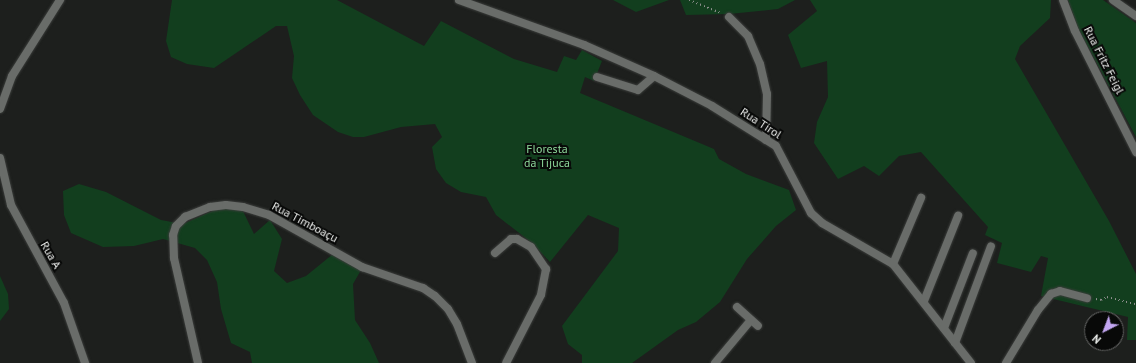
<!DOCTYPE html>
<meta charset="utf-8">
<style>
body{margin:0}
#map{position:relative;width:1136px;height:363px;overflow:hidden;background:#1d1f1d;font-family:"PT Sans",sans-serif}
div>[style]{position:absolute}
.green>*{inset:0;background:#123e1e}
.path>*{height:1.5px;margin-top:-0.75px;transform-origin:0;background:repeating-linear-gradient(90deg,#8d8f8d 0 1px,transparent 0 4px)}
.roads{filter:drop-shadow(0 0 1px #3b3d3b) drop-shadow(0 0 1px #3b3d3b)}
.street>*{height:8px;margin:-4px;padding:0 4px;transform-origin:4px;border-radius:4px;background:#696c69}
span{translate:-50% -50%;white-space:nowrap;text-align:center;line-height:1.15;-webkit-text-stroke:4px #080908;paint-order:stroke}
.street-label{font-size:12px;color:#f2f4f2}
.park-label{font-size:12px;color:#8dd79a}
.north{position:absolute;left:1084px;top:311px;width:40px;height:40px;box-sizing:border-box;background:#080908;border:1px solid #666766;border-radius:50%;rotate:222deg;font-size:11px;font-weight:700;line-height:16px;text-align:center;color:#f2f4f2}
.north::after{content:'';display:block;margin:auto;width:14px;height:18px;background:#c3a7f2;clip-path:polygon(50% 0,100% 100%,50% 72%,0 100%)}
</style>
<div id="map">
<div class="green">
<div style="clip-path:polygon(172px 0,337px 0,424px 46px,441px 21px,514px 59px,557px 72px,564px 56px,576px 60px,582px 50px,602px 61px,594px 81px,585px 77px,580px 93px,714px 149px,719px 159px,746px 174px,789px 190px,796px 210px,776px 226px,747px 259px,720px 302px,696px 322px,678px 330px,632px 363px,582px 363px,582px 355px,568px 344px,562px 326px,618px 251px,619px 228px,588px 215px,550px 262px,532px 243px,496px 215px,486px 197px,461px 192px,446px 183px,436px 169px,432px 147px,442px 137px,435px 124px,401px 127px,364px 137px,353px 137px,338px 132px,313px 115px,300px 95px,292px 78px,294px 56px,287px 26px,276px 26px,214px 68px,187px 64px,171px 57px,166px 41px)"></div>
<div style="clip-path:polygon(613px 0,669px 0,636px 12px)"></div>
<div style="clip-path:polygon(680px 0,795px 0,778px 9px,729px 14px,686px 15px)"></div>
<div style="clip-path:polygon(810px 0,1051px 0,1050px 18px,1020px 46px,1015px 59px,1109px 221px,1136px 274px,1136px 340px,1127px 340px,1128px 317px,1041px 296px,1048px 258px,1041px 256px,1031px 272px,997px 263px,1002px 243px,985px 235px,988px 227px,921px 152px,899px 156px,879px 176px,864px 166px,838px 179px,814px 143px,817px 122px,828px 97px,827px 61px,801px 68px,788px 35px,817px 11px)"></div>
<div style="clip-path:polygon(1068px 0,1103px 0,1136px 23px,1136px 137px,1078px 28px)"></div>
<div style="clip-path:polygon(79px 184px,106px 192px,161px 220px,183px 224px,226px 205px,241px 207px,254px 234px,270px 220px,282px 239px,274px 271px,287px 283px,306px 276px,333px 254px,361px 270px,353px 284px,355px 320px,370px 343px,379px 363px,252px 363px,250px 352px,231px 343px,221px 309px,217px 282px,207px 260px,195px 248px,163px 239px,134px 246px,103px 247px,71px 233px,64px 215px,63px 191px)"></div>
<div style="clip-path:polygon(0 276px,8px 294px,9px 309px,0 321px)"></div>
</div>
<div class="path">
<div style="left:689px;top:0;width:35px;rotate:22deg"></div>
<div style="left:1096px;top:299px;width:5px;rotate:11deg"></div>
<div style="left:1101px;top:300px;width:7px;rotate:-27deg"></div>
<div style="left:1107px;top:297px;width:30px;rotate:14deg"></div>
</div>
<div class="roads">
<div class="street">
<div style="left:459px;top:0;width:133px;rotate:19.8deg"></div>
<div style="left:584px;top:45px;width:77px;rotate:23.9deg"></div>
<div style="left:654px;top:76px;width:65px;rotate:27.3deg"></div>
<div style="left:712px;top:106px;width:75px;rotate:32deg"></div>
<div style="left:776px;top:146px;width:76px;rotate:62.4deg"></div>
<div style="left:811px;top:213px;width:15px;rotate:42deg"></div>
<div style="left:822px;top:223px;width:82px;rotate:30deg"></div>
<div style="left:893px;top:264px;width:126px;rotate:51.8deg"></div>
<div style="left:1063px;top:0;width:33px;rotate:69deg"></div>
<div style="left:1075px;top:31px;width:136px;rotate:63.2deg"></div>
<div style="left:1113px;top:0;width:28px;rotate:35deg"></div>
<div style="left:729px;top:17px;width:27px;rotate:45deg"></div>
<div style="left:748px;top:36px;width:30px;rotate:67deg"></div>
<div style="left:760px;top:64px;width:31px;rotate:77deg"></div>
<div style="left:767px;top:94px;width:46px;rotate:91.2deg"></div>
<div style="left:597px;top:77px;width:43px;rotate:17.6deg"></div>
<div style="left:638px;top:90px;width:21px;rotate:-41deg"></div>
<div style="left:0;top:109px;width:35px;rotate:-70deg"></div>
<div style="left:12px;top:76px;width:90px;rotate:-57.7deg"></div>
<div style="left:0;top:158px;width:48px;rotate:76.8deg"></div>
<div style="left:11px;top:205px;width:111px;rotate:61.6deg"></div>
<div style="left:64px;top:303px;width:64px;rotate:70.7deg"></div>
<div style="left:495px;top:253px;width:21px;rotate:-41deg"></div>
<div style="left:511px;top:239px;width:6px"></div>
<div style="left:517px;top:239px;width:16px;rotate:30deg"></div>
<div style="left:531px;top:247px;width:27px;rotate:56deg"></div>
<div style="left:546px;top:269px;width:26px;rotate:101deg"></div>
<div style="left:541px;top:295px;width:76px;rotate:117.2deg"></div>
<div style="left:893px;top:264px;width:72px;rotate:-67deg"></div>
<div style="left:924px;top:301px;width:92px;rotate:-68.2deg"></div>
<div style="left:737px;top:307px;width:28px;rotate:42deg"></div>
<div style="left:944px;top:328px;width:80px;rotate:-68.9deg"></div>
<div style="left:955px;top:343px;width:103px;rotate:-69.6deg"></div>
<div style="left:198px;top:363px;width:108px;rotate:-102.9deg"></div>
<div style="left:174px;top:258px;width:23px;rotate:-92deg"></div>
<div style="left:173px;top:235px;width:9px;rotate:-72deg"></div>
<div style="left:176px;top:226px;width:13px;rotate:-45deg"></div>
<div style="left:185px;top:217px;width:27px;rotate:-22deg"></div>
<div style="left:210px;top:207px;width:16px;rotate:-7deg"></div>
<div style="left:226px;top:205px;width:17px;rotate:7deg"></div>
<div style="left:243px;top:207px;width:27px;rotate:17deg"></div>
<div style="left:269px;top:215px;width:107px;rotate:29.2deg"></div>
<div style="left:362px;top:267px;width:65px;rotate:19deg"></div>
<div style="left:423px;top:288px;width:14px;rotate:34deg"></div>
<div style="left:435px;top:296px;width:18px;rotate:45deg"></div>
<div style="left:448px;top:309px;width:17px;rotate:59deg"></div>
<div style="left:457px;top:324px;width:42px;rotate:69deg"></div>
<div style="left:715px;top:363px;width:56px;rotate:-50.1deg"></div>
<div style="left:1006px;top:363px;width:62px;rotate:-58.9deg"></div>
<div style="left:1038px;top:310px;width:21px;rotate:-51deg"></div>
<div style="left:1051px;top:294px;width:9px;rotate:-18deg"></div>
<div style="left:1060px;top:291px;width:28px;rotate:15deg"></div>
</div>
</div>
<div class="street-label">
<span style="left:1104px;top:60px;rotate:63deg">Rua Fritz Feigl</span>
<span style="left:761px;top:123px;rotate:33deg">Rua Tirol</span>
<span style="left:305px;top:222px;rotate:28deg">Rua Timboaçu</span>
<span style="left:51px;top:255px;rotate:60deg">Rua A</span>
</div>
<div class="park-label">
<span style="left:547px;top:156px">Floresta<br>da Tijuca</span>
</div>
<div class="north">N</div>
</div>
